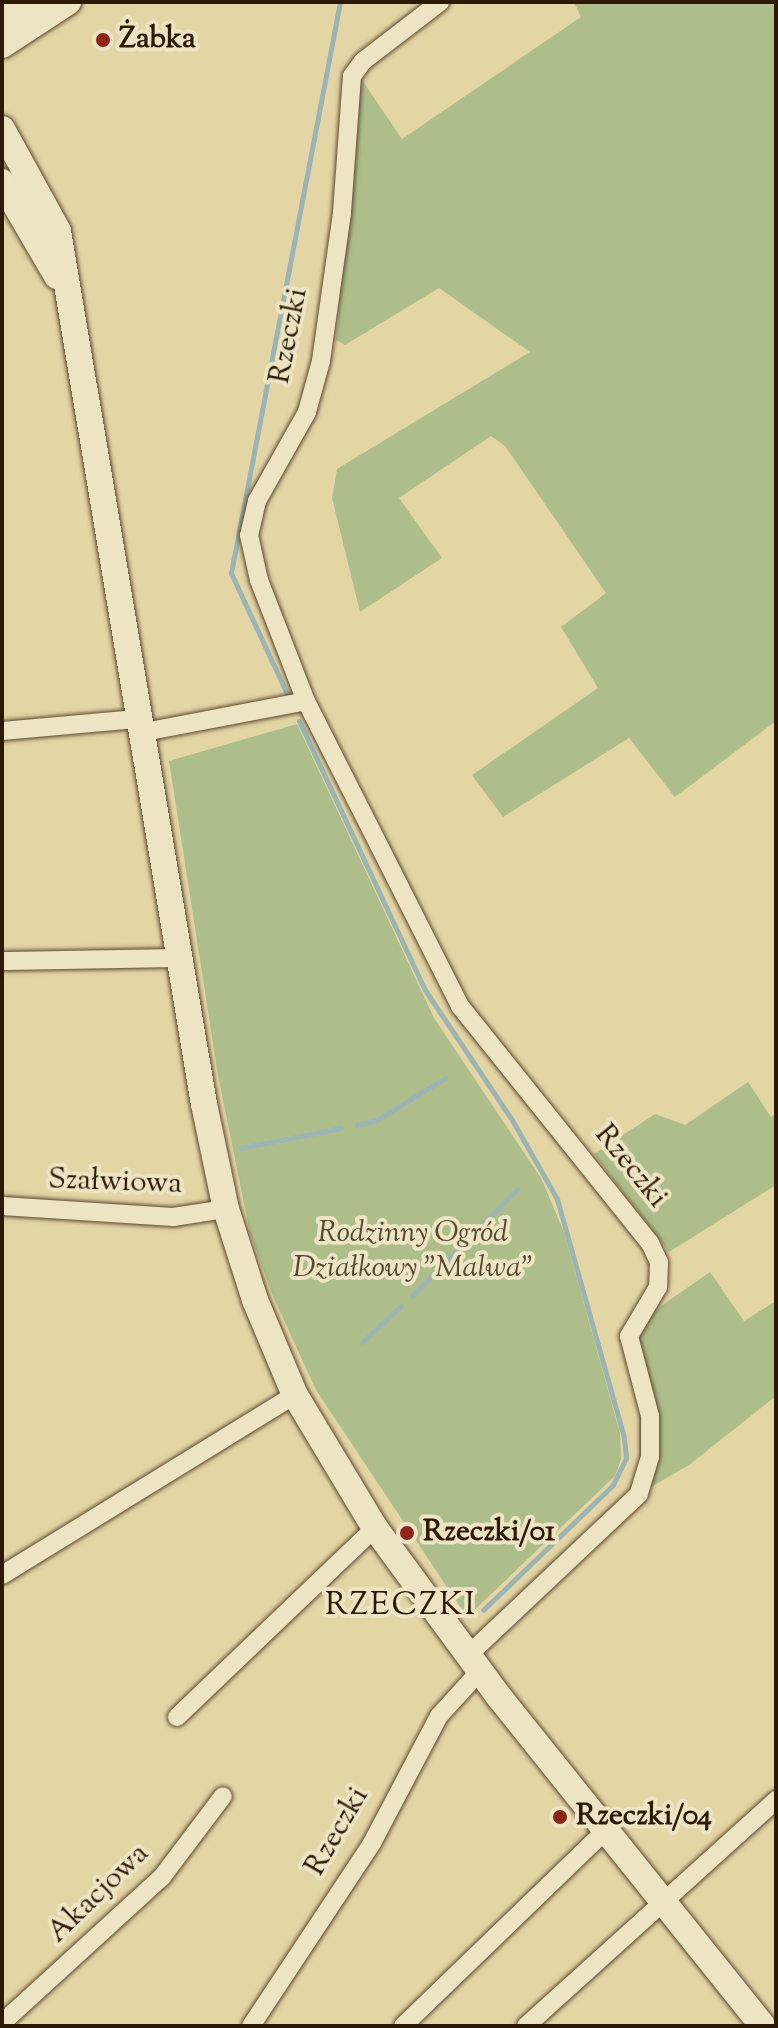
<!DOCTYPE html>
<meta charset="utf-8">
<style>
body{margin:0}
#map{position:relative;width:778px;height:2028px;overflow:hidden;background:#e4d5a5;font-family:"Sorts Mill Goudy",serif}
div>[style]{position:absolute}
.green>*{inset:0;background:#aebe8b}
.stream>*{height:5px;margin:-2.5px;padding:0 2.5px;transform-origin:2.5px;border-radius:2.5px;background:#9cb5b3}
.roads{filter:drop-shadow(0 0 2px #5c472e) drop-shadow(0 0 2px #5c472e)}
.minor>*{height:18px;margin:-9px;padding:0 9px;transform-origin:9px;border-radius:9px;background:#ede4c4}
.secondary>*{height:26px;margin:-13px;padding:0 13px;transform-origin:13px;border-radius:13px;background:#ede4c4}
.dots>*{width:22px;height:22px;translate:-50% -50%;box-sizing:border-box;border:4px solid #ede4c4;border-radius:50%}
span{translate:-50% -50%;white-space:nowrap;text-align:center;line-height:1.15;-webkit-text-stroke:8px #ede4c4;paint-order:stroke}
.poi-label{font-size:30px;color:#2e1806;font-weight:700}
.left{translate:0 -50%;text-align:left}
.street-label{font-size:30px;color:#2e1806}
.park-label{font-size:30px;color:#544a2e;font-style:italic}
.neighbourhood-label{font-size:32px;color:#2e1806;letter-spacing:2px}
.frame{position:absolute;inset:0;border:4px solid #2e1806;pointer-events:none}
</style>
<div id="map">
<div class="green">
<div style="clip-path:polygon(574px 2px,776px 2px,776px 721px,675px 797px,629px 738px,503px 817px,472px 775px,598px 688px,561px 627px,606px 593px,505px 446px,491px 436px,399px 498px,442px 558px,360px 612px,332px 498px,337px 469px,530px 352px,439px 288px,345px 345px,336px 340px,360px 77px,402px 139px,581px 17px)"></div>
<div style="clip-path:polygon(297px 724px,434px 1018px,541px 1178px,564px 1232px,620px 1433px,621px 1459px,615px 1476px,467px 1617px,316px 1390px,272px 1294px,250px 1233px,218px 1075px,169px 761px)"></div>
<div style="clip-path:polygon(748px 1082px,771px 1117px,776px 1113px,776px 1185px,669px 1252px,594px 1154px,655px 1114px,685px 1125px)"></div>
<div style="clip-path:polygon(710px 1272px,744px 1321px,776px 1301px,776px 1396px,689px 1465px,639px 1494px,640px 1335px,651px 1313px)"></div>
</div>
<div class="stream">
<div style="left:289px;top:698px;width:138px;rotate:-114.9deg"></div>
<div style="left:231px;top:573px;width:581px;rotate:-79.19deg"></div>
<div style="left:299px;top:721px;width:297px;rotate:64.9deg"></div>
<div style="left:425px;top:990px;width:156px;rotate:56.2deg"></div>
<div style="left:512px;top:1120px;width:91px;rotate:60.3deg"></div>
<div style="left:557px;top:1199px;width:248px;rotate:74.3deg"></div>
<div style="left:624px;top:1438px;width:20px;rotate:84deg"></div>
<div style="left:626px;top:1458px;width:30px;rotate:116deg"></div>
<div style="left:613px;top:1485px;width:180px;rotate:136.1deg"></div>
<div style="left:357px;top:1125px;width:21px;rotate:-14deg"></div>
<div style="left:377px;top:1120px;width:80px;rotate:-31.7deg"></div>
<div style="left:241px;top:1148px;width:102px;rotate:-11.3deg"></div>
<div style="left:412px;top:1296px;width:150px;rotate:-45.5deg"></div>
<div style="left:362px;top:1342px;width:53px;rotate:-42.7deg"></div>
</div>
<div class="roads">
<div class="minor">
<div style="left:440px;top:2px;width:97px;rotate:142.5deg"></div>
<div style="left:363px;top:61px;width:19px;rotate:126deg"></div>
<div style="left:352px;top:76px;width:137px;rotate:94.2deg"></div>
<div style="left:342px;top:213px;width:149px;rotate:98.1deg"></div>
<div style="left:321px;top:361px;width:53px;rotate:105.4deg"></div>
<div style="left:307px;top:412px;width:102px;rotate:119.3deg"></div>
<div style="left:257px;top:501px;width:35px;rotate:103deg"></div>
<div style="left:249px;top:535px;width:46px;rotate:77.5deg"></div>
<div style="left:259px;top:580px;width:130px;rotate:68.8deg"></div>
<div style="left:306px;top:701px;width:342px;rotate:63.2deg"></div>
<div style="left:460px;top:1006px;width:304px;rotate:51.3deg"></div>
<div style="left:650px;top:1243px;width:21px;rotate:65deg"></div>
<div style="left:659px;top:1262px;width:25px;rotate:92deg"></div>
<div style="left:658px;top:1287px;width:57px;rotate:120.6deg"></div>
<div style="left:629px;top:1336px;width:83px;rotate:75.3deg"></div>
<div style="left:650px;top:1416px;width:41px;rotate:90deg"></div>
<div style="left:650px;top:1457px;width:39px;rotate:107deg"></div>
<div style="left:639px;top:1494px;width:235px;rotate:136.7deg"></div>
<div style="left:2px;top:731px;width:135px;rotate:-5.1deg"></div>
<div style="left:139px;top:733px;width:170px;rotate:-10.8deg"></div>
<div style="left:2px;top:961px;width:179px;rotate:-1deg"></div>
<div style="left:2px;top:1206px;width:171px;rotate:3.7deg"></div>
<div style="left:173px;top:1217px;width:54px;rotate:-8.6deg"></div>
<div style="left:2px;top:1575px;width:344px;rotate:-31.6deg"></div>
<div style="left:177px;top:1717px;width:274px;rotate:-43.7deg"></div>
<div style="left:2px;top:2023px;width:217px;rotate:-42.4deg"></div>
<div style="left:162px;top:1877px;width:101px;rotate:-53deg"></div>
<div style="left:251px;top:2026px;width:219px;rotate:-56.5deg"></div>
<div style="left:372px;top:1843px;width:144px;rotate:-62.2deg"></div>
<div style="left:439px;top:1716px;width:61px;rotate:-47.7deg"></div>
<div style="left:403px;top:2026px;width:284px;rotate:-44deg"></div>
<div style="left:526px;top:2026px;width:337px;rotate:-42.1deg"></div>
</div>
<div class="secondary">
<div style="left:2px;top:19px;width:32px;rotate:-32deg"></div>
<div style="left:2px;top:45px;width:79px;rotate:-33.1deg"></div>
<div style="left:2px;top:129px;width:116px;rotate:61.2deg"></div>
<div style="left:58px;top:231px;width:885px;rotate:80.51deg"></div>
<div style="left:204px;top:1104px;width:107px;rotate:78.2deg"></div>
<div style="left:226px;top:1209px;width:96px;rotate:72.3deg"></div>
<div style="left:255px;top:1300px;width:103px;rotate:67.2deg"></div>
<div style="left:295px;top:1395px;width:155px;rotate:59deg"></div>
<div style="left:375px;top:1528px;width:211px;rotate:53.7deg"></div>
<div style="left:500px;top:1698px;width:420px;rotate:51.3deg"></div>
<div style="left:2px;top:182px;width:109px;rotate:59.7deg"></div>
</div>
</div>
<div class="dots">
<div style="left:103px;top:40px;background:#8f2418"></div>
<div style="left:407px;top:1533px;background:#8f2418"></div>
<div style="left:560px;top:1817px;background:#8f2418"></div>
</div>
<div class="poi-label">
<span class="left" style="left:119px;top:40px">Żabka</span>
<span class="left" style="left:423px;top:1533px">Rzeczki/01</span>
<span class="left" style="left:576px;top:1817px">Rzeczki/04</span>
</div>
<div class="street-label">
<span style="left:290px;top:336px;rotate:-79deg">Rzeczki</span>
<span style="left:630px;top:1167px;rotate:51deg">Rzeczki</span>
<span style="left:115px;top:1183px;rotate:2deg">Szałwiowa</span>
<span style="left:338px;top:1832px;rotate:-60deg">Rzeczki</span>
<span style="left:99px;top:1894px;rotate:-44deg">Akacjowa</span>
</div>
<div class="park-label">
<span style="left:413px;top:1251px">Rodzinny Ogród<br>Działkowy "Malwa"</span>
</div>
<div class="neighbourhood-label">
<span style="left:401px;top:1606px">RZECZKI</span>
</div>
<div class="frame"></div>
</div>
